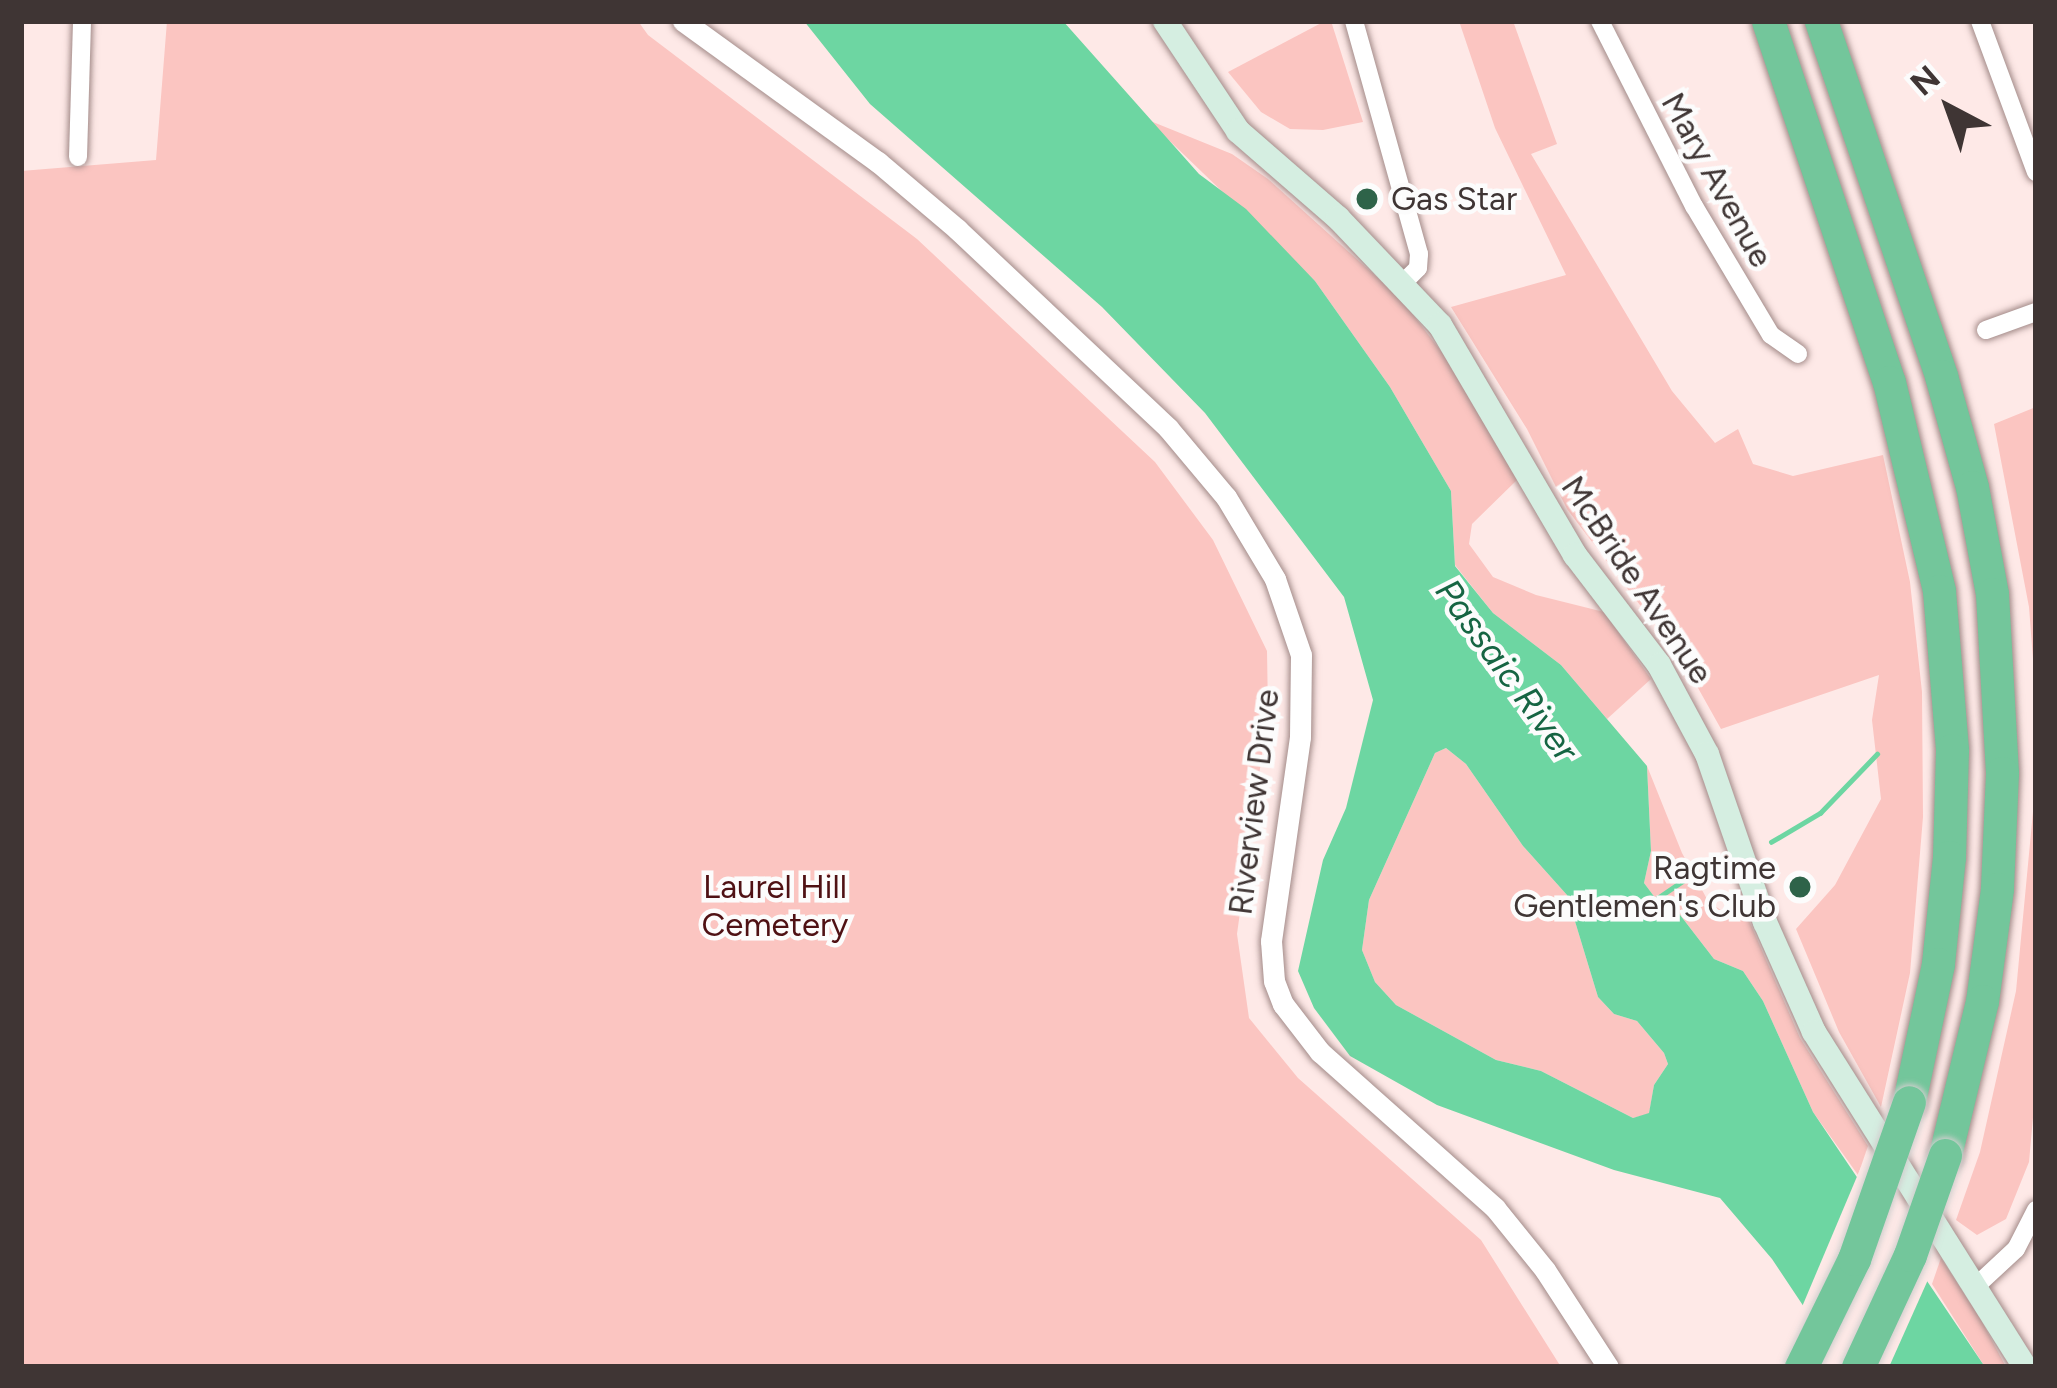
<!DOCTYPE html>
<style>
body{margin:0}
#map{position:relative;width:2057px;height:1388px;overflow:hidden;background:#fee9e7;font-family:Figtree,sans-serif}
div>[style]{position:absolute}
.green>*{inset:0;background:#fbc5c1}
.water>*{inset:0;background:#6dd6a2}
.pier>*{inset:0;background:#fee9e7}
.stream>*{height:4.5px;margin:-2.25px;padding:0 2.25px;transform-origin:2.25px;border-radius:2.25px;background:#6dd6a2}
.roads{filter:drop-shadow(0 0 3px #a38b89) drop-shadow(0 0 3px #a38b89)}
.minor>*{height:18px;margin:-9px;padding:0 9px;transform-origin:9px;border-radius:9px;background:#fff}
.tertiary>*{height:21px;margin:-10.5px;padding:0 10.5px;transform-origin:10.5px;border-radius:10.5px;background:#fff}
.secondary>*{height:24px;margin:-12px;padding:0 12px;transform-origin:12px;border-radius:12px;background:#d5eee1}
.motorway>*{height:33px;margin:-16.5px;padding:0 16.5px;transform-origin:16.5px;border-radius:16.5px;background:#73c69b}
.bridges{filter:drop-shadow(0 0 3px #d1cfce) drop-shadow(0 0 3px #d1cfce)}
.motorway-bridge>*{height:33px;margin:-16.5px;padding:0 16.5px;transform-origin:16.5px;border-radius:16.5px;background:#73c69b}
.dots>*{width:33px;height:33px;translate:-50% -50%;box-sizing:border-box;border:6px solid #fcfcfc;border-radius:50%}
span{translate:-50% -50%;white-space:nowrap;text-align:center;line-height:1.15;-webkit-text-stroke:9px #fcfcfc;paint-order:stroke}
.street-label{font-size:33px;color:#3f3534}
.poi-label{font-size:33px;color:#3f3534}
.left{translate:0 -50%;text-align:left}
.right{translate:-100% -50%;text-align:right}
.park-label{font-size:33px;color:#4f1114}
.water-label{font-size:36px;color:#166543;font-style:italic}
.frame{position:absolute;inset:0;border:24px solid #3f3534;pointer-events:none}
.north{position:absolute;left:1889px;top:48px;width:120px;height:120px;-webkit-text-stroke:9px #fcfcfc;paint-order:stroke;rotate:319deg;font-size:33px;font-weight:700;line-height:48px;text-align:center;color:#3f3534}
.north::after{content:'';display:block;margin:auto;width:42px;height:54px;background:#3f3534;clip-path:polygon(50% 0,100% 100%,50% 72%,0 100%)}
</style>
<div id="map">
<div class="green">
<div style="clip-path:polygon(167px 21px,638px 21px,648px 35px,917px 239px,1155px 462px,1213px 540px,1267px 651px,1268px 711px,1237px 934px,1249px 1018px,1298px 1078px,1481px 1240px,1561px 1367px,21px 1367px,21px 171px,156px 160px)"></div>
<div style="clip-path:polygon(1325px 21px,1332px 24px,1363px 122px,1323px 130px,1290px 129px,1261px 112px,1228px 72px)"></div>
<div style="clip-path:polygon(1459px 21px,1513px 21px,1557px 144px,1531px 154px,1672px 391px,1715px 443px,1738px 429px,1753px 464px,1793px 476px,1883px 455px,1910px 582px,1922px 692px,1923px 817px,1910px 973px,1881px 1107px,1839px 1032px,1796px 929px,1835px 885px,1881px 799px,1872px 720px,1879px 675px,1721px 729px,1684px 663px,1567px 509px,1527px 429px,1451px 307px,1566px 275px,1495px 128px)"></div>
<div style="clip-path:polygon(1148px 120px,1232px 154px,1268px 179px,1401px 299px,1456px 371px,1519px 478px,1472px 524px,1469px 544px,1493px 577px,1536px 595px,1604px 612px,1651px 679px,1607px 719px,1561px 665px,1493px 613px,1455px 565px,1451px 491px,1390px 387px,1315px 281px)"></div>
<div style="clip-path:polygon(2036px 407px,2036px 698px,2029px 607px,1994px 424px)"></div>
<div style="clip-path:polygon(1446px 748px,1466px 764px,1523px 846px,1567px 895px,1598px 997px,1614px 1014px,1637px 1021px,1664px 1053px,1668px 1064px,1654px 1085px,1649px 1114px,1633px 1118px,1541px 1071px,1496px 1060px,1396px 1005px,1375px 982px,1362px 950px,1369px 900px,1435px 753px)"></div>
<div style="clip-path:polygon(1647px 766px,1682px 853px,1708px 901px,1722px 911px,1744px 909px,1800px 1038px,1868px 1146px,1858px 1175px,1813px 1112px,1763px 1001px,1743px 971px,1714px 959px,1677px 911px,1656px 899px,1644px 883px,1651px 851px)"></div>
<div style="clip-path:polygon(2036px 780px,2036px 1084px,2029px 1162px,2006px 1219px,1977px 1235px,1956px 1220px,1980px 1152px,2016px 991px)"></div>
<div style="clip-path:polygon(1941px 1258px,1981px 1320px,2006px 1367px,1985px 1367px,1932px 1284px)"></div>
</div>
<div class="water">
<div style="clip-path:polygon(evenodd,804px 21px,1063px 21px,1199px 174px,1246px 209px,1315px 281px,1390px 387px,1451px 491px,1455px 566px,1493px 613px,1561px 665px,1647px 766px,1651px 851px,1644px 883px,1656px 899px,1677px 911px,1714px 959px,1743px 971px,1763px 1001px,1813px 1112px,1985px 1367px,1844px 1367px,1772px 1259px,1720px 1198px,1614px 1170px,1437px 1105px,1350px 1056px,1314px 1008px,1298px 971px,1323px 860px,1346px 808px,1373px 700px,1344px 597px,1205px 413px,1102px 307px,870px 104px,804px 21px,1446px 748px,1466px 764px,1523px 846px,1567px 895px,1598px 997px,1614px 1014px,1637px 1021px,1664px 1053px,1668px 1064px,1654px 1085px,1649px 1113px,1633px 1118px,1541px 1071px,1496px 1060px,1396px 1005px,1375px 982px,1362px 950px,1369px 900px,1435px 753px,1446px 748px)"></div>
</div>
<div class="pier">
<div style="clip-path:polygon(1861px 1167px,1931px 1273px,1889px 1367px,1837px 1367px,1799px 1314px)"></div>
</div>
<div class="stream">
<div style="left:1771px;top:842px;width:57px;rotate:-30.6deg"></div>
<div style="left:1820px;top:813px;width:82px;rotate:-46deg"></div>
<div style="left:1656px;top:899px;width:34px;rotate:-34deg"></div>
</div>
<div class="roads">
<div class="minor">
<div style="left:1354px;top:21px;width:242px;rotate:74.4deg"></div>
<div style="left:1419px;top:254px;width:14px;rotate:94deg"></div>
<div style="left:1418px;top:268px;width:21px;rotate:135deg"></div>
<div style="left:1600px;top:21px;width:208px;rotate:63.1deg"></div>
<div style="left:1694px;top:206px;width:150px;rotate:59.2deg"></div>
<div style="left:1771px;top:335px;width:33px;rotate:35deg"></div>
<div style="left:1980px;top:21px;width:161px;rotate:69.7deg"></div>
<div style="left:78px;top:157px;width:136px;rotate:-88.3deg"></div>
<div style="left:1986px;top:330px;width:53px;rotate:-19.8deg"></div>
<div style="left:1974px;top:1288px;width:57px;rotate:-42.9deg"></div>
<div style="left:2016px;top:1249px;width:44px;rotate:-62.9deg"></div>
</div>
<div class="tertiary">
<div style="left:683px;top:21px;width:241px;rotate:35.9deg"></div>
<div style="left:878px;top:162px;width:104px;rotate:40.3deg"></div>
<div style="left:957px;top:229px;width:290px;rotate:43.3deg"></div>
<div style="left:1168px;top:428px;width:90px;rotate:50deg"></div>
<div style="left:1226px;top:497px;width:96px;rotate:59.1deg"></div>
<div style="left:1275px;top:579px;width:80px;rotate:71.1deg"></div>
<div style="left:1301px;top:655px;width:82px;rotate:90.7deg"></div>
<div style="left:1300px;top:737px;width:206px;rotate:98.1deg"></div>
<div style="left:1271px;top:941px;width:40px;rotate:85.7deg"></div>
<div style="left:1274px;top:981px;width:25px;rotate:69deg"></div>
<div style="left:1283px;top:1004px;width:61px;rotate:52.4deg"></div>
<div style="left:1320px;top:1052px;width:234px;rotate:41.7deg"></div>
<div style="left:1495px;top:1208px;width:80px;rotate:51.1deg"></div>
<div style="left:1545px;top:1270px;width:116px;rotate:57deg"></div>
</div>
<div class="secondary">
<div style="left:1165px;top:21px;width:132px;rotate:56.4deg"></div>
<div style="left:1238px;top:131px;width:133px;rotate:41deg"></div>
<div style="left:1338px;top:218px;width:148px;rotate:46.4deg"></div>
<div style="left:1440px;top:325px;width:267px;rotate:59.6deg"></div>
<div style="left:1575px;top:555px;width:138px;rotate:52.6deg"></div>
<div style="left:1659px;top:665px;width:101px;rotate:61.7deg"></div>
<div style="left:1707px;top:754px;width:178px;rotate:71deg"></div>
<div style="left:1765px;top:922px;width:120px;rotate:66deg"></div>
<div style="left:1814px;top:1032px;width:396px;rotate:57.8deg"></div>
</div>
<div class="motorway">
<div style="left:1768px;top:21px;width:381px;rotate:71.5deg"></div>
<div style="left:1889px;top:382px;width:215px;rotate:76.5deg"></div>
<div style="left:1939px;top:591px;width:160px;rotate:85.3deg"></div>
<div style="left:1952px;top:750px;width:107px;rotate:91.6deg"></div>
<div style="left:1949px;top:857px;width:108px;rotate:95.9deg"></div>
<div style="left:1938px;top:964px;width:141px;rotate:101.9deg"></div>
<div style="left:1821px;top:21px;width:375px;rotate:71.3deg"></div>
<div style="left:1941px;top:376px;width:115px;rotate:74.4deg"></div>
<div style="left:1972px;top:487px;width:109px;rotate:79.4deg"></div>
<div style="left:1992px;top:594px;width:179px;rotate:86.8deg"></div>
<div style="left:2002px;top:773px;width:116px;rotate:92.5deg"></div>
<div style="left:1997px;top:889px;width:113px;rotate:97.6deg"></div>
<div style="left:1982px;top:1001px;width:158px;rotate:103.5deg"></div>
</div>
</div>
<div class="bridges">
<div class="motorway-bridge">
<div style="left:1801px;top:1367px;width:120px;rotate:-63.9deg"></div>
<div style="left:1854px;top:1259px;width:166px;rotate:-70.7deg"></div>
<div style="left:1858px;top:1367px;width:123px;rotate:-65.1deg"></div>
<div style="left:1910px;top:1255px;width:106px;rotate:-70.7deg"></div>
</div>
</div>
<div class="dots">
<div style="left:1367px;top:199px;background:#2e6349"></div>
<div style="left:1800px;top:887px;background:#2e6349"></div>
</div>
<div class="street-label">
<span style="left:1717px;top:180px;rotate:61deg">Mary Avenue</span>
<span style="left:1637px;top:580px;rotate:56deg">McBride Avenue</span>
<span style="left:1254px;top:802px;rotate:-83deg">Riverview Drive</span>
</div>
<div class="poi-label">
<span class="left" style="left:1391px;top:199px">Gas Star</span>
<span class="right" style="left:1776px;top:887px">Ragtime<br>Gentlemen's Club</span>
</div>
<div class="park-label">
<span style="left:775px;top:906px">Laurel Hill<br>Cemetery</span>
</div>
<div class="water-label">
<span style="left:1507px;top:670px;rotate:54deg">Passaic River</span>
</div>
<div class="frame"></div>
<div class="north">N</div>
</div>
